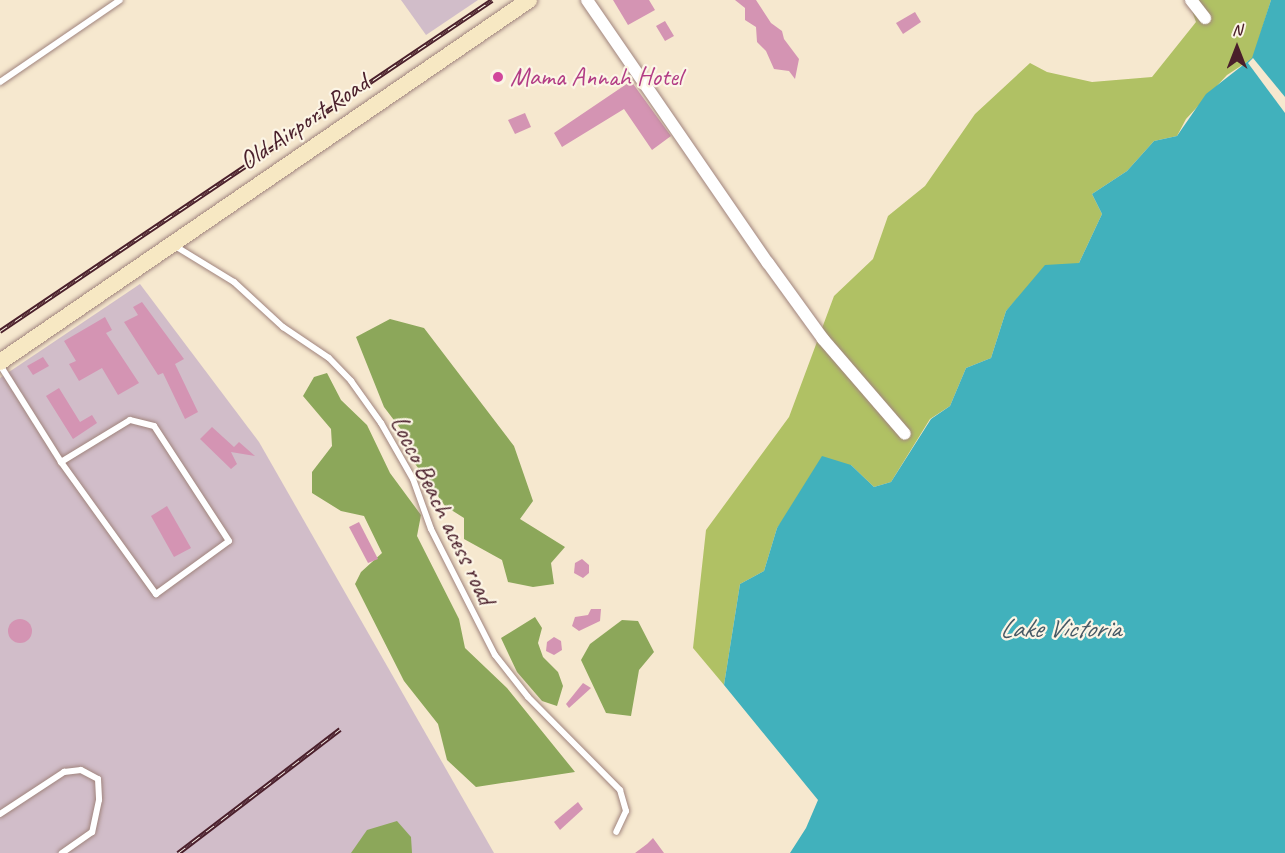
<!DOCTYPE html>
<style>
body{margin:0}
#map{position:relative;width:1285px;height:853px;overflow:hidden;background:#f6e8cf;font-family:Caveat,sans-serif}
div>[style]{position:absolute}
.industrial>*{inset:0;background:#d1bdc9}
.green>*{inset:0;background:#b0c164}
.forest>*{inset:0;background:#8ca75a}
.water>*{inset:0;background:#41b1bc}
.pier>*{inset:0;background:#f6e8cf}
.building>*{inset:0;background:#d494b3}
.round{border-radius:50%}
.roads{filter:drop-shadow(0 0 2px #a0847d) drop-shadow(0 0 2px #a0847d)}
.lane>*{height:6px;margin:-3px;padding:0 3px;transform-origin:3px;border-radius:3px;background:#fff}
.street>*{height:12px;margin:-6px;padding:0 6px;transform-origin:6px;border-radius:6px;background:#fff}
.secondary>*{height:16px;margin:-8px;padding:0 8px;transform-origin:8px;border-radius:8px;background:#f7e8c3}
.rail>*{height:5px;margin-top:-2.5px;transform-origin:0;background:repeating-linear-gradient(90deg,#fcf5e5 0 9px,#4a1f2b 0 18px);box-sizing:border-box;border-block:2px solid #4a1f2b}
.dots>*{width:16px;height:16px;translate:-50% -50%;box-sizing:border-box;border:3px solid #fcf5e5;border-radius:50%}
span{translate:-50% -50%;white-space:nowrap;text-align:center;line-height:1.15;-webkit-text-stroke:4.5px #fcf5e5;paint-order:stroke}
.hotel-label{font-size:26px;color:#b23c85}
.left{translate:0 -50%;text-align:left}
.street-label{font-size:26px;color:#4a1f2b}
.water-label{font-size:27px;color:#465965;font-style:italic}
.north{position:absolute;left:1207px;top:18px;width:60px;height:60px;-webkit-text-stroke:4px #fcf5e5;paint-order:stroke;rotate:0deg;font-size:16px;font-weight:700;line-height:24px;text-align:center;color:#4a1f2b}
.north::after{content:'';display:block;margin:auto;width:21px;height:27px;background:#4a1f2b;clip-path:polygon(50% 0,100% 100%,50% 72%,0 100%)}
</style>
<div id="map">
<div class="industrial">
<div style="clip-path:polygon(401px 0,478px 0,426px 35px)"></div>
<div style="clip-path:polygon(140px 284px,259px 442px,494px 853px,0 853px,0 378px)"></div>
</div>
<div class="green">
<div style="clip-path:polygon(1188px 0,1271px 0,1253px 58px,1227px 75px,1186px 119px,1177px 136px,1154px 141px,1127px 171px,1092px 194px,1102px 214px,1079px 263px,1027px 288px,1006px 311px,991px 358px,966px 368px,950px 406px,930px 419px,891px 482px,874px 487px,851px 465px,796px 503px,777px 528px,764px 571px,740px 584px,724px 685px,693px 648px,706px 530px,789px 417px,834px 296px,873px 259px,888px 216px,925px 186px,975px 114px,1030px 63px,1047px 72px,1092px 82px,1152px 77px,1196px 22px)"></div>
</div>
<div class="forest">
<div style="clip-path:polygon(390px 319px,424px 328px,514px 446px,533px 501px,520px 519px,565px 547px,551px 563px,554px 584px,533px 587px,508px 582px,502px 560px,464px 539px,464px 518px,445px 506px,411px 458px,406px 436px,384px 407px,356px 337px)"></div>
<div style="clip-path:polygon(327px 373px,341px 400px,367px 425px,390px 473px,421px 515px,417px 536px,459px 619px,465px 648px,507px 688px,575px 772px,476px 787px,447px 760px,438px 724px,404px 681px,355px 584px,361px 572px,382px 553px,364px 516px,341px 511px,312px 493px,312px 472px,332px 446px,331px 429px,303px 396px,314px 377px)"></div>
<div style="clip-path:polygon(535px 617px,542px 628px,538px 643px,543px 657px,558px 672px,563px 686px,557px 706px,542px 701px,517px 672px,501px 638px)"></div>
<div style="clip-path:polygon(622px 620px,638px 621px,654px 652px,639px 670px,631px 716px,606px 713px,581px 660px,590px 644px)"></div>
<div style="clip-path:polygon(397px 821px,411px 837px,412px 853px,351px 853px,367px 830px)"></div>
</div>
<div class="water">
<div style="clip-path:polygon(1271px 0,1285px 0,1285px 853px,790px 853px,806px 828px,818px 800px,724px 685px,740px 584px,764px 571px,777px 528px,822px 456px,851px 465px,874px 487px,891px 482px,931px 419px,950px 406px,966px 368px,991px 358px,1006px 311px,1045px 265px,1079px 263px,1102px 214px,1092px 194px,1127px 171px,1154px 141px,1177px 136px,1206px 94px,1252px 58px)"></div>
</div>
<div class="pier">
<div style="clip-path:polygon(1253px 58px,1285px 97px,1285px 113px,1248px 63px)"></div>
</div>
<div class="building">
<div style="clip-path:polygon(613px 0,649px 0,655px 10px,628px 25px)"></div>
<div style="clip-path:polygon(735px 0,756px 0,771px 23px,782px 31px,784px 39px,799px 59px,795px 79px,789px 71px,774px 69px,766px 51px,757px 42px,756px 27px,745px 20px,745px 8px)"></div>
<div style="clip-path:polygon(915px 12px,921px 22px,903px 34px,896px 23px)"></div>
<div style="clip-path:polygon(665px 21px,674px 36px,665px 41px,656px 26px)"></div>
<div style="clip-path:polygon(631px 81px,671px 136px,652px 150px,624px 109px,562px 147px,554px 133px)"></div>
<div style="clip-path:polygon(525px 113px,531px 127px,515px 134px,508px 120px)"></div>
<div style="clip-path:polygon(142px 302px,184px 359px,175px 364px,198px 412px,185px 419px,163px 373px,158px 375px,124px 322px,138px 315px,133px 307px)"></div>
<div style="clip-path:polygon(105px 317px,112px 330px,106px 333px,139px 383px,118px 395px,102px 368px,79px 381px,69px 364px,76px 361px,64px 341px)"></div>
<div style="clip-path:polygon(43px 357px,49px 366px,33px 375px,27px 366px)"></div>
<div style="clip-path:polygon(59px 388px,80px 422px,92px 415px,97px 423px,73px 439px,46px 396px)"></div>
<div style="clip-path:polygon(212px 427px,234px 447px,239px 442px,255px 456px,231px 452px,237px 464px,231px 469px,200px 439px)"></div>
<div style="clip-path:polygon(167px 506px,191px 548px,174px 557px,151px 516px)"></div>
<div style="clip-path:polygon(359px 522px,378px 559px,368px 563px,349px 527px)"></div>
<div style="clip-path:polygon(582px 559px,589px 565px,589px 573px,583px 578px,574px 573px,575px 563px)"></div>
<div style="clip-path:polygon(591px 609px,601px 609px,600px 621px,579px 631px,572px 626px,575px 617px,588px 615px)"></div>
<div class="round" style="left:8px;top:619px;width:24px;height:24px"></div>
<div style="clip-path:polygon(554px 637px,561px 641px,562px 650px,554px 655px,546px 651px,547px 642px)"></div>
<div style="clip-path:polygon(583px 683px,591px 688px,569px 708px,566px 704px)"></div>
<div style="clip-path:polygon(578px 802px,583px 809px,560px 830px,554px 822px)"></div>
<div style="clip-path:polygon(653px 838px,664px 853px,635px 853px,647px 844px)"></div>
</div>
<div class="roads">
<div class="lane">
<div style="left:0;top:82px;width:145px;rotate:-34.3deg"></div>
<div style="left:175px;top:246px;width:69px;rotate:31.4deg"></div>
<div style="left:234px;top:282px;width:67px;rotate:42.6deg"></div>
<div style="left:283px;top:327px;width:55px;rotate:34deg"></div>
<div style="left:329px;top:358px;width:32px;rotate:46deg"></div>
<div style="left:351px;top:381px;width:52px;rotate:54.5deg"></div>
<div style="left:381px;top:423px;width:64px;rotate:60.3deg"></div>
<div style="left:413px;top:479px;width:53px;rotate:70.2deg"></div>
<div style="left:431px;top:529px;width:141px;rotate:63.1deg"></div>
<div style="left:495px;top:655px;width:53px;rotate:51.8deg"></div>
<div style="left:528px;top:697px;width:131px;rotate:45.3deg"></div>
<div style="left:620px;top:790px;width:22px;rotate:74deg"></div>
<div style="left:626px;top:811px;width:23px;rotate:115deg"></div>
<div style="left:0;top:365px;width:115px;rotate:57.8deg"></div>
<div style="left:61px;top:462px;width:163px;rotate:54.3deg"></div>
<div style="left:156px;top:594px;width:90px;rotate:-36deg"></div>
<div style="left:229px;top:541px;width:137px;rotate:-123.1deg"></div>
<div style="left:154px;top:426px;width:25px;rotate:-166deg"></div>
<div style="left:130px;top:420px;width:81px;rotate:148.7deg"></div>
<div style="left:0;top:814px;width:77px;rotate:-33.3deg"></div>
<div style="left:64px;top:772px;width:17px;rotate:-7deg"></div>
<div style="left:81px;top:770px;width:19px;rotate:28deg"></div>
<div style="left:98px;top:779px;width:21px;rotate:87deg"></div>
<div style="left:99px;top:800px;width:33px;rotate:102deg"></div>
<div style="left:92px;top:832px;width:37px;rotate:145deg"></div>
</div>
<div class="street">
<div style="left:587px;top:0;width:319px;rotate:55.5deg"></div>
<div style="left:768px;top:263px;width:94px;rotate:54.1deg"></div>
<div style="left:823px;top:339px;width:125px;rotate:49.2deg"></div>
<div style="left:1191px;top:0;width:23px;rotate:52deg"></div>
</div>
<div class="secondary">
<div style="left:0;top:362px;width:641px;rotate:-34.38deg"></div>
</div>
</div>
<div class="rail">
<div style="left:0;top:331px;width:593px;rotate:-33.93deg"></div>
<div style="left:178px;top:853px;width:204px;rotate:-37.4deg"></div>
</div>
<div class="dots">
<div style="left:498px;top:77px;background:#d1479c"></div>
</div>
<div class="hotel-label">
<span class="left" style="left:510px;top:77px">Mama Annah Hotel</span>
</div>
<div class="street-label">
<span style="left:304px;top:122px;rotate:-34deg">Old Airport Road</span>
<span style="left:443px;top:510px;rotate:64deg">Locco Beach acess road</span>
</div>
<div class="water-label">
<span style="left:1060px;top:629px">Lake Victoria</span>
</div>
<div class="north">N</div>
</div>
